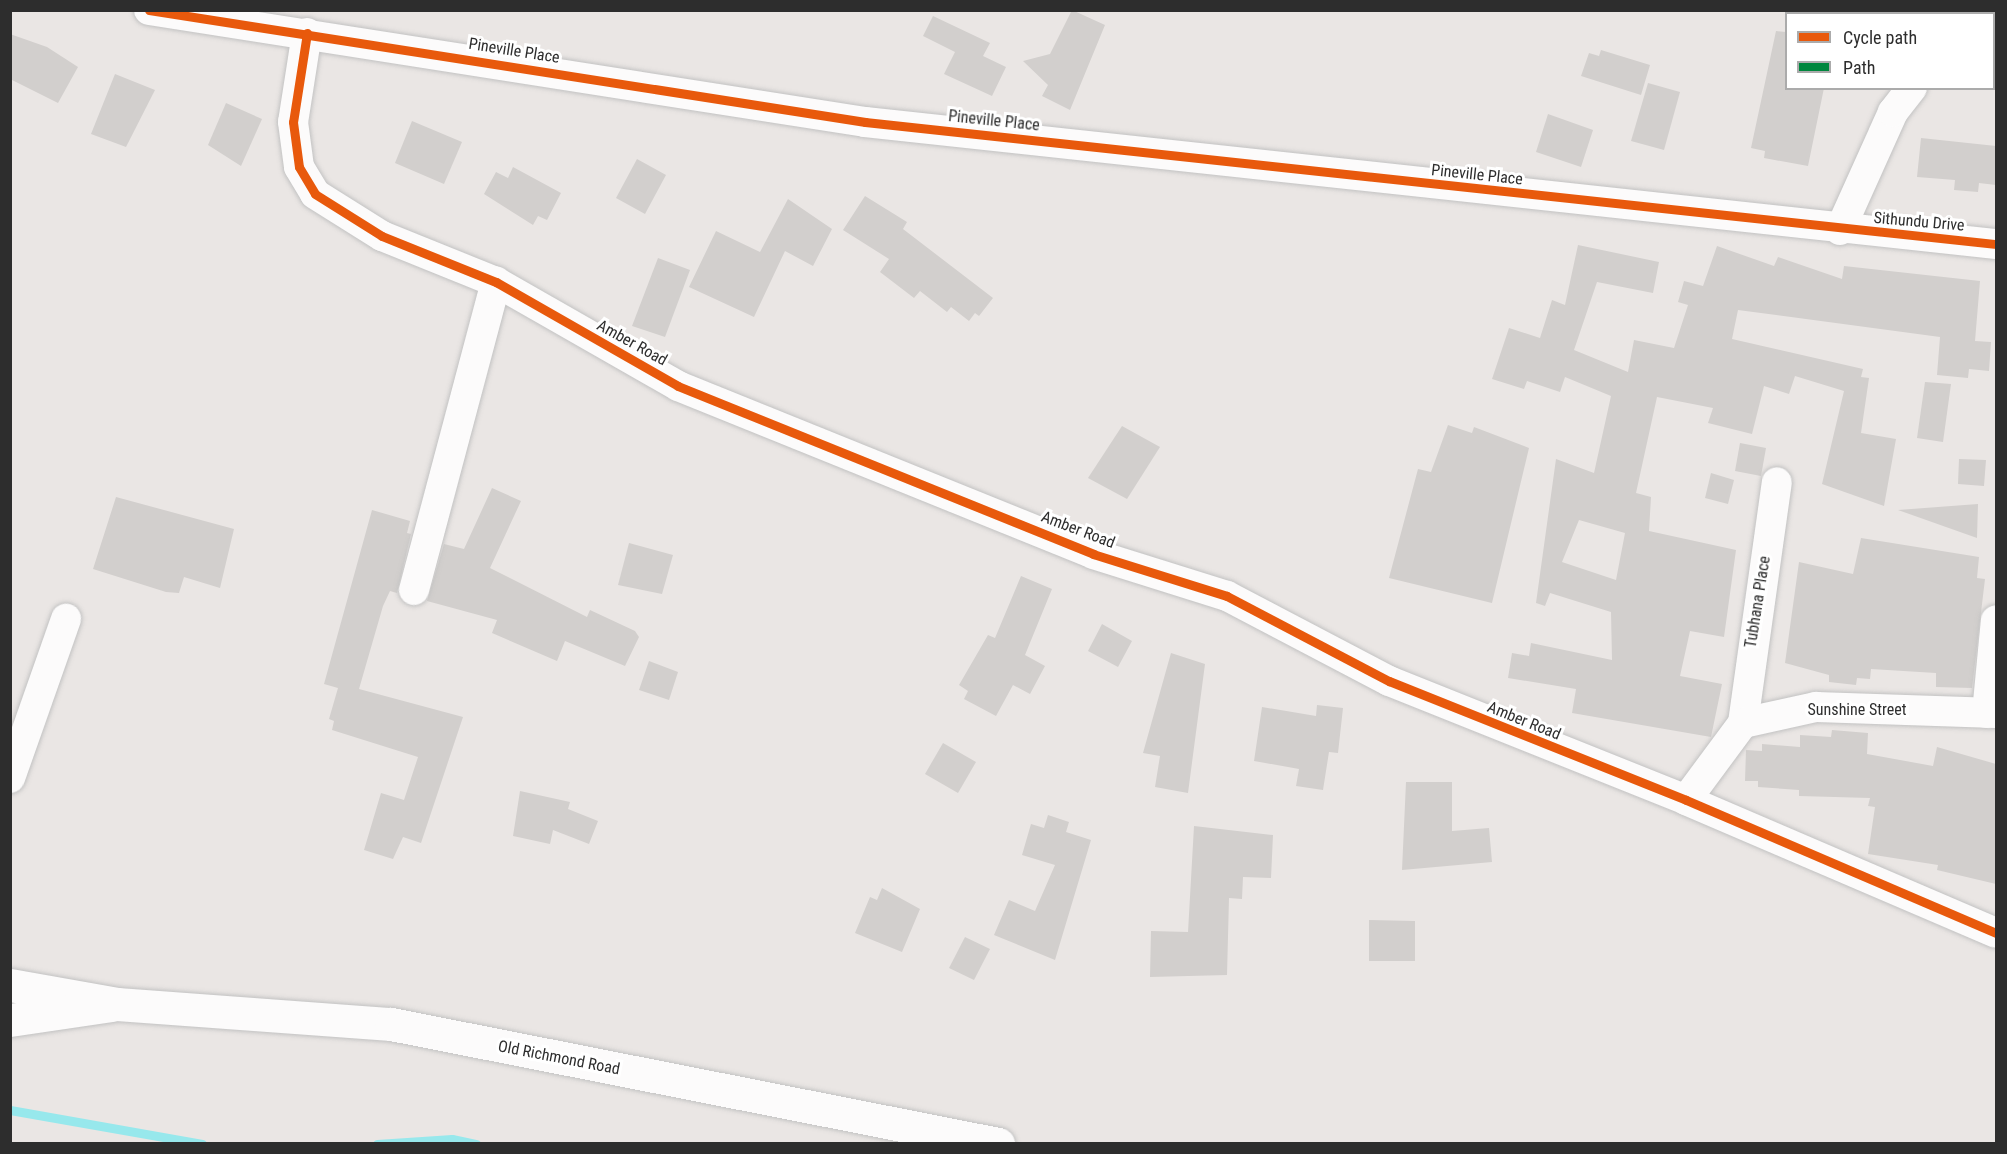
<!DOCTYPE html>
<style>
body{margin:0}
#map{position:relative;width:2007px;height:1154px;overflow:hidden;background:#eae6e4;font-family:"Roboto Condensed",sans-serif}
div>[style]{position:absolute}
.stream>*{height:9px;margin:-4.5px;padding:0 4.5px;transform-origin:4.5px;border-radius:4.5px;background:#97e8ec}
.building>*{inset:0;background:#d2cfcd}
.roads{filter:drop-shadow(0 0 2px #c2c2c2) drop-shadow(0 0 2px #c2c2c2)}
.street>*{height:30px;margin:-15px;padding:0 15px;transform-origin:15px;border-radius:15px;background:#fcfbfb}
.secondary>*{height:33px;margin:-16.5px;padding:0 16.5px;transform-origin:16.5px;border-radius:16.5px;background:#fcfbfb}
.quiet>*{height:8px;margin-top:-4px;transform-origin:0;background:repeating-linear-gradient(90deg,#00873e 0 15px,transparent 0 23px)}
.cycleway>*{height:9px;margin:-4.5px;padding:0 4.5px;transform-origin:4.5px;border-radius:4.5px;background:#e8590c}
span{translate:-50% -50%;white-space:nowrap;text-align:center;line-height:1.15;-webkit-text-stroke:6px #fff;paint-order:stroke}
.street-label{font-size:16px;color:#2d2d2d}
.frame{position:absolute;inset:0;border:12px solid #2d2d2d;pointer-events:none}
.legend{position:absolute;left:1785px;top:12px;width:210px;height:78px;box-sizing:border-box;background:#fff;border:2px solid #ababab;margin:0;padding:8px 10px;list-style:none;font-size:18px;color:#2d2d2d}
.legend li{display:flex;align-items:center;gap:12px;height:30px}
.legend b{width:30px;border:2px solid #ababab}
</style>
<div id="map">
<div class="stream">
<div style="left:10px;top:1110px;width:195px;rotate:10deg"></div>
<div style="left:377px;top:1144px;width:75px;rotate:-3.8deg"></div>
<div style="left:452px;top:1139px;width:25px;rotate:12deg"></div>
</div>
<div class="building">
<div style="clip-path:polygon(1072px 10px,1105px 25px,1070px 110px,1042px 96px,1048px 85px,1023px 61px,1050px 54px)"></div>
<div style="clip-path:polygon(933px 16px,990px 43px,983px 56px,1006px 67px,992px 96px,944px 74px,955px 52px,923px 36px)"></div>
<div style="clip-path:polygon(1776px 31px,1786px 32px,1786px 88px,1824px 88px,1808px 166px,1764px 158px,1765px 151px,1751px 148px)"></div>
<div style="clip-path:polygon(10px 34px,47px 47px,78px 67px,58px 103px,10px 79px)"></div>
<div style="clip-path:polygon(1601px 50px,1650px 65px,1641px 95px,1581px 76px,1589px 53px,1599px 56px)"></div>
<div style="clip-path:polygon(115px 74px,155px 90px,126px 147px,91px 134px)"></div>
<div style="clip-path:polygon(1648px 83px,1680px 92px,1664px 150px,1631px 141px)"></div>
<div style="clip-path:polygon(226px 103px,262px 119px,241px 166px,208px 145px)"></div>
<div style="clip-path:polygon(1548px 114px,1593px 130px,1581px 167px,1536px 152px)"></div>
<div style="clip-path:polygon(412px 121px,462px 142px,444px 184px,395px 163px)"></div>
<div style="clip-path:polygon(1921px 138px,1996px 146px,1996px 185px,1979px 183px,1978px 192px,1954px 190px,1955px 180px,1917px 177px)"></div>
<div style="clip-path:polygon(637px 159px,666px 175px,645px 214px,616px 198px)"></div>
<div style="clip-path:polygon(513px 167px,561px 193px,547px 220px,538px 216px,533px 225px,484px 194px,496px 172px,508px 178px)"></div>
<div style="clip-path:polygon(865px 196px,907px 222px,903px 229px,993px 298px,979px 316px,975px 313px,969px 321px,951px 307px,947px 312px,920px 291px,914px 298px,880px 272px,889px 259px,843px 230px)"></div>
<div style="clip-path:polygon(788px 199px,832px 229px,813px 266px,785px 251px,754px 317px,689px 287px,716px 231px,760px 252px)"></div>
<div style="clip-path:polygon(evenodd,1578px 245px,1659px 262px,1653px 293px,1597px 282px,1574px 350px,1628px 372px,1634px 340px,1674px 348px,1688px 305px,1678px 302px,1684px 281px,1703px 286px,1717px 246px,1774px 266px,1778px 257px,1842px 279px,1844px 266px,1980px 281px,1975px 341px,1991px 342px,1989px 371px,1969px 369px,1968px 378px,1937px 375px,1940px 337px,1738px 310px,1732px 339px,1863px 369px,1861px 377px,1869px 378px,1861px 433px,1896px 439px,1884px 506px,1822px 484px,1844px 391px,1795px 376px,1789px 394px,1764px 386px,1752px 434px,1708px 423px,1713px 408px,1657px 397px,1636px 493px,1651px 497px,1649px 531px,1736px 550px,1724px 637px,1690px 631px,1680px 676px,1722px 684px,1711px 737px,1572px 713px,1576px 689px,1508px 678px,1512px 653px,1529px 656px,1531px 643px,1612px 660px,1611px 612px,1550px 593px,1545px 606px,1536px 603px,1556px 459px,1594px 473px,1611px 396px,1565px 377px,1560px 392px,1527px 381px,1524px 389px,1492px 379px,1509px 328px,1540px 338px,1552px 300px,1565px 305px,1578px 245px,1579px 520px,1625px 533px,1616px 580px,1562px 562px,1579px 520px)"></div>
<div style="clip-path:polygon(658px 258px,690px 270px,665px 337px,632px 326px)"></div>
<div style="clip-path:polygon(1925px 382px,1951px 384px,1943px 442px,1917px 438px)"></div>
<div style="clip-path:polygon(1448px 425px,1472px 433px,1474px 427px,1529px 448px,1492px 603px,1389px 578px,1418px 469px,1431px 472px)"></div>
<div style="clip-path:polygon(1122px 426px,1160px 447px,1127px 499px,1088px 478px)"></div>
<div style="clip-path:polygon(1740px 443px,1766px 448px,1761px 476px,1735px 471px)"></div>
<div style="clip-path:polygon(1959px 459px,1986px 460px,1984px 486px,1958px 484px)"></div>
<div style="clip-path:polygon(1711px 473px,1734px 480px,1728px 504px,1705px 498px)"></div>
<div style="clip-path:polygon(492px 488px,521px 501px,490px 568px,587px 617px,590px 610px,635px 631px,639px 637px,625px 666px,565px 641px,557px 661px,492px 633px,497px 620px,427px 601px,444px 544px,464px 549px)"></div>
<div style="clip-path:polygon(116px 497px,234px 529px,220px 588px,184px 577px,179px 593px,166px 592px,93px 569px)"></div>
<div style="clip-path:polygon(1978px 504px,1977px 538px,1898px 510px)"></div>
<div style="clip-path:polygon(372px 510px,410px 521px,407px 533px,411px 534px,397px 593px,390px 591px,383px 606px,359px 689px,463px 717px,421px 843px,403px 837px,393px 859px,364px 850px,381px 793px,404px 800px,418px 757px,332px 730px,334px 721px,329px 719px,338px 688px,324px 684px)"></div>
<div style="clip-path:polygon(1861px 538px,1979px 557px,1977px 578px,1985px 579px,1972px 688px,1936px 687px,1936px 673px,1871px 669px,1870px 679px,1857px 678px,1856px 685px,1829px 682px,1829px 675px,1785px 663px,1799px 562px,1853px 574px)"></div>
<div style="clip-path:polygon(629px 543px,673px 555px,662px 594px,618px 585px)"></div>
<div style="clip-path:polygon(1021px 576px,1052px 589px,1025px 655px,1045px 666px,1030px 694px,1013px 685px,996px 716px,964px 699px,968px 691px,959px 685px,988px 635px,995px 638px)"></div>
<div style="clip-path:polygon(1102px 624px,1132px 641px,1118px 667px,1088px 651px)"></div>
<div style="clip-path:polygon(1171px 653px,1205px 664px,1188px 793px,1155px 787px,1160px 756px,1143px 753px)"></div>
<div style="clip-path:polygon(649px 661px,678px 672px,669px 700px,639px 690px)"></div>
<div style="clip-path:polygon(1317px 705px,1343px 708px,1338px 753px,1329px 752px,1323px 790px,1296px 786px,1299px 769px,1254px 761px,1262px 707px,1316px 716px)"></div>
<div style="clip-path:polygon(1832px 730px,1868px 733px,1867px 754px,1933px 766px,1937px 747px,1996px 764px,1996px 884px,1937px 870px,1938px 865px,1868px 854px,1875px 807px,1868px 806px,1870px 798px,1799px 796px,1799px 790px,1758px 787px,1758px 781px,1745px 781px,1746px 750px,1762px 751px,1762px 744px,1800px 747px,1800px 735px,1831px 737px)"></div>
<div style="clip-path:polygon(943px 743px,976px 762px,958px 793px,925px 774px)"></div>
<div style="clip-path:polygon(1406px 782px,1452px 782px,1452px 831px,1489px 828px,1492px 862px,1402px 870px)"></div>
<div style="clip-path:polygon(520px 791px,570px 802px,568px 809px,598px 821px,589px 844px,553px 830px,550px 844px,513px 836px)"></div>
<div style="clip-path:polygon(1048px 815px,1069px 822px,1066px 832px,1091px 840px,1055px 960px,994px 935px,1009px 900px,1035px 911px,1055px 865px,1022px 855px,1031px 824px,1044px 828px)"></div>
<div style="clip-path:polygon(1194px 826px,1273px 835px,1271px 878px,1243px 877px,1242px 899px,1229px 898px,1227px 975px,1150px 977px,1151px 931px,1188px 932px)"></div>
<div style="clip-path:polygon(882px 888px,920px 909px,902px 952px,855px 933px,870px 897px,877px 900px)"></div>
<div style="clip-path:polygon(1369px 920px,1415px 921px,1415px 961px,1369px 961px)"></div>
<div style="clip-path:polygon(965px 937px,990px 949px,974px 980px,949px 968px)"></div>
</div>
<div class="roads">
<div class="street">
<div style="left:149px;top:10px;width:725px;rotate:8.89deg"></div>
<div style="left:865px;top:122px;width:1138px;rotate:6.16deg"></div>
<div style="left:1994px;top:30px;width:2px;rotate:-27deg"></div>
<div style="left:307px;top:33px;width:90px;rotate:98.9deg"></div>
<div style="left:293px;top:122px;width:45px;rotate:82.4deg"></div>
<div style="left:299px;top:167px;width:31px;rotate:59deg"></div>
<div style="left:315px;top:194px;width:79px;rotate:32.1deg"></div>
<div style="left:382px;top:236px;width:123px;rotate:22deg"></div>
<div style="left:496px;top:282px;width:210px;rotate:29.7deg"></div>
<div style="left:678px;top:386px;width:448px;rotate:22deg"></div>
<div style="left:1093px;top:554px;width:140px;rotate:17.4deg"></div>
<div style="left:1227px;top:596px;width:183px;rotate:27.7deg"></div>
<div style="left:1389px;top:681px;width:320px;rotate:21.8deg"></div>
<div style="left:1686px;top:800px;width:337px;rotate:23.2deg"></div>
<div style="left:1840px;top:230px;width:129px;rotate:-65.8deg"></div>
<div style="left:1893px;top:112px;width:31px;rotate:-52deg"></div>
<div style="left:414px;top:590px;width:319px;rotate:-75.1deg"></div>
<div style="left:1987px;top:713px;width:93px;rotate:-84.5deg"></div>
<div style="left:1743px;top:723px;width:243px;rotate:-82deg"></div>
<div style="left:10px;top:778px;width:169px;rotate:-70.6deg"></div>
<div style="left:1686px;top:800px;width:96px;rotate:-53.5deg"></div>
<div style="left:1743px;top:723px;width:75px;rotate:-12.4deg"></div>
<div style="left:1816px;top:707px;width:180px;rotate:1.9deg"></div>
</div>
<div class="secondary">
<div style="left:10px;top:985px;width:109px;rotate:10.1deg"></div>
<div style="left:117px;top:1004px;width:275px;rotate:4.2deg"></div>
<div style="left:391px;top:1024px;width:619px;rotate:11.18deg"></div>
<div style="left:10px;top:1020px;width:103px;rotate:-8.4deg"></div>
</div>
</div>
<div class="quiet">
<div style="left:1994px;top:16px;width:6px;rotate:-90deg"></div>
</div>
<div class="cycleway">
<div style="left:149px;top:10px;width:725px;rotate:8.89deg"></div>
<div style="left:865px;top:122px;width:1138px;rotate:6.16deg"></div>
<div style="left:307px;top:33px;width:90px;rotate:98.9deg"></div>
<div style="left:293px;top:122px;width:45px;rotate:82.4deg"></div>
<div style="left:299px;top:167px;width:31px;rotate:59deg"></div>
<div style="left:315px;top:194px;width:79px;rotate:32.1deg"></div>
<div style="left:382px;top:236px;width:123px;rotate:22deg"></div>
<div style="left:496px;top:282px;width:210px;rotate:29.7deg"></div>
<div style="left:678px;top:386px;width:448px;rotate:22deg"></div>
<div style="left:1093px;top:554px;width:140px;rotate:17.4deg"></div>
<div style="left:1227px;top:596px;width:183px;rotate:27.7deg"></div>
<div style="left:1389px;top:681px;width:320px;rotate:21.8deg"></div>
<div style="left:1686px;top:800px;width:337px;rotate:23.2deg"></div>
</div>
<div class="street-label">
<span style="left:514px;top:51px;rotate:9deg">Pineville Place</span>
<span style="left:994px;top:121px;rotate:6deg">Pineville Place</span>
<span style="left:1477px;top:175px;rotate:6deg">Pineville Place</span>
<span style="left:1919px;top:222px;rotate:5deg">Sithundu Drive</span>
<span style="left:632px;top:343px;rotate:29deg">Amber Road</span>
<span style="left:1078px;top:530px;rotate:21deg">Amber Road</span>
<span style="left:1758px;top:602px;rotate:-81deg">Tubhana Place</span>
<span style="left:1857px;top:710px">Sunshine Street</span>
<span style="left:1524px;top:721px;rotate:22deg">Amber Road</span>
<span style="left:559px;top:1058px;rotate:11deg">Old Richmond Road</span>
</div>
<div class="frame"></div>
<ul class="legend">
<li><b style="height:8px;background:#e8590c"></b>Cycle path</li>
<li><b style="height:8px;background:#00873e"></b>Path</li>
</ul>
</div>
